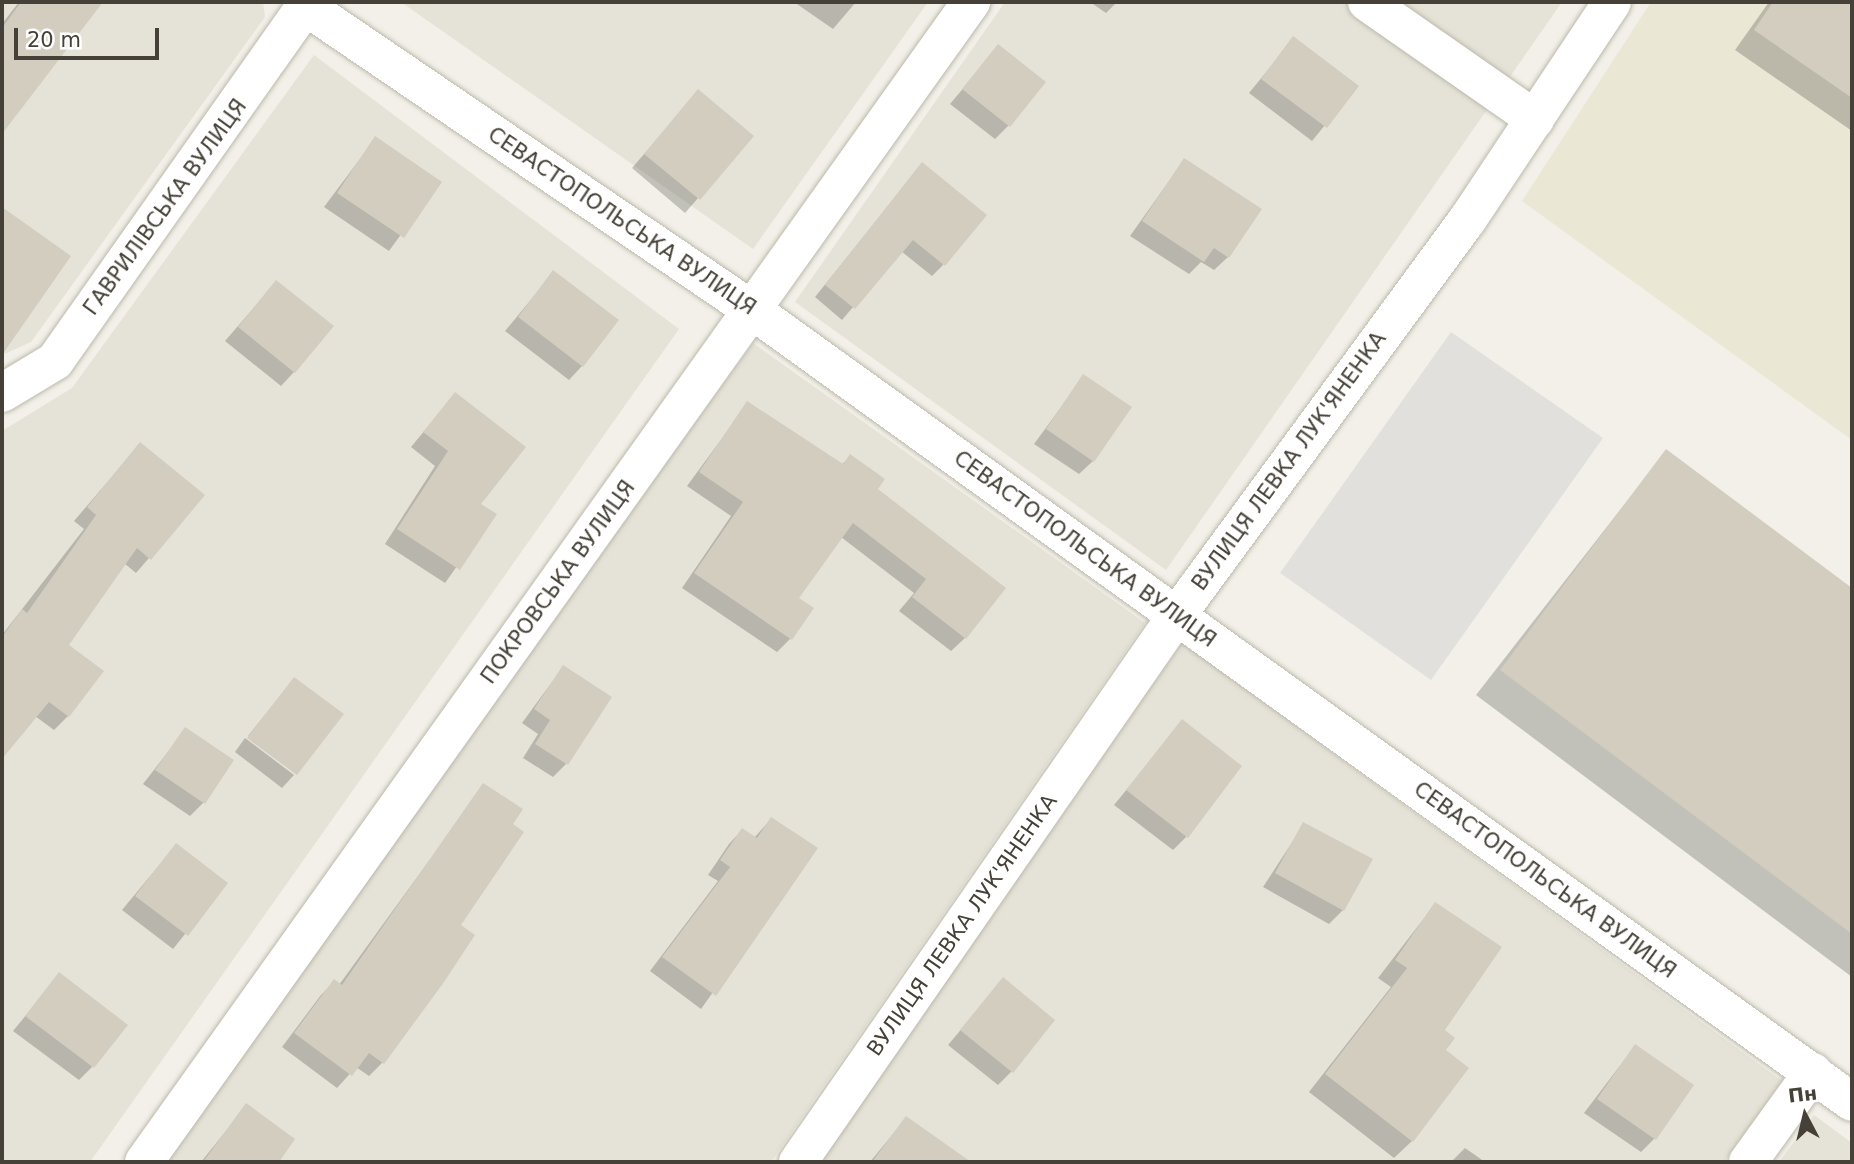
<!DOCTYPE html>
<meta charset="utf-8">
<style>
body{margin:0}
#map{position:relative;width:1854px;height:1164px;overflow:hidden;background:#f2f0e8;font-family:"DejaVu Sans",sans-serif}
div>[style]{position:absolute}
.residential>*{inset:0;background:#e5e3d7}
.education>*{inset:0;background:#eae7d4}
.parking>*{inset:0;background:#e1e0dc}
.shadow>*{inset:0;background:#0003}
.building>*{inset:0;background:#d2cdbf}
.roads{filter:drop-shadow(0 0 2px #bcb9ac) drop-shadow(0 0 2px #bcb9ac)}
.street>*{height:38px;margin:-19px;padding:0 19px;transform-origin:19px;border-radius:19px;background:#fff}
span{translate:-50% -50%;white-space:nowrap;text-align:center;line-height:1.15;-webkit-text-stroke:7px #fff;paint-order:stroke}
.street-label{font-size:21px;color:#454138}
.frame{position:absolute;inset:0;border:4px solid #454138;pointer-events:none}
.north{position:absolute;left:1770px;top:1080px;width:70px;height:70px;-webkit-text-stroke:5px #fff;paint-order:stroke;rotate:353deg;font-size:19px;font-weight:700;line-height:28px;text-align:center;color:#454138}
.north::after{content:'';display:block;margin:auto;width:24px;height:32px;background:#454138;clip-path:polygon(50% 0,100% 100%,50% 72%,0 100%)}
.scale{position:absolute;left:14px;top:28px;width:145px;height:32px;box-sizing:border-box;border:4px solid #454138;border-top:0;padding-left:9px;font-size:21px;line-height:24px;white-space:nowrap;color:#454138;-webkit-text-stroke:5px #fff;paint-order:stroke}
</style>
<div id="map">
<div class="residential">
<div style="clip-path:polygon(2px 2px,263px 2px,265px 17px,31px 342px,2px 355px)"></div>
<div style="clip-path:polygon(401px 2px,928px 2px,753px 249px)"></div>
<div style="clip-path:polygon(1005px 2px,1562px 2px,1166px 570px,795px 302px)"></div>
<div style="clip-path:polygon(314px 55px,679px 329px,90px 1162px,2px 1162px,2px 431px,72px 388px)"></div>
<div style="clip-path:polygon(753px 343px,1145px 623px,771px 1162px,161px 1162px)"></div>
<div style="clip-path:polygon(1182px 643px,1782px 1081px,1724px 1162px,820px 1162px)"></div>
<div style="clip-path:polygon(1814px 1115px,1852px 1143px,1852px 1162px,1779px 1162px)"></div>
</div>
<div class="education">
<div style="clip-path:polygon(1651px 2px,1852px 2px,1852px 440px,1522px 201px)"></div>
</div>
<div class="parking">
<div style="clip-path:polygon(1451px 332px,1603px 438px,1431px 680px,1280px 573px)"></div>
</div>
<div class="shadow">
<div style="clip-path:polygon(19px 2px,101px 2px,2px 131px,2px 24px)"></div>
<div style="clip-path:polygon(794px 2px,856px 2px,833px 29px)"></div>
<div style="clip-path:polygon(1090px 2px,1117px 2px,1106px 13px)"></div>
<div style="clip-path:polygon(1769px 2px,1852px 2px,1852px 131px,1735px 50px)"></div>
<div style="clip-path:polygon(1294px 38px,1357px 86px,1312px 141px,1249px 93px)"></div>
<div style="clip-path:polygon(998px 47px,1009px 125px,995px 139px,950px 104px)"></div>
<div style="clip-path:polygon(698px 92px,752px 136px,685px 213px,632px 168px)"></div>
<div style="clip-path:polygon(375px 139px,439px 182px,389px 251px,324px 207px)"></div>
<div style="clip-path:polygon(1184px 160px,1228px 257px,1214px 270px,1201px 262px,1189px 274px,1130px 236px)"></div>
<div style="clip-path:polygon(922px 164px,943px 265px,932px 276px,901px 251px,842px 320px,815px 297px)"></div>
<div style="clip-path:polygon(2px 209px,69px 256px,2px 347px)"></div>
<div style="clip-path:polygon(553px 273px,582px 366px,569px 380px,505px 331px)"></div>
<div style="clip-path:polygon(276px 282px,294px 372px,281px 386px,225px 341px)"></div>
<div style="clip-path:polygon(1084px 376px,1093px 461px,1079px 474px,1034px 444px)"></div>
<div style="clip-path:polygon(455px 394px,478px 504px,494px 514px,445px 583px,385px 544px,435px 466px,411px 447px)"></div>
<div style="clip-path:polygon(748px 403px,841px 465px,850px 457px,965px 638px,951px 651px,899px 611px,914px 593px,841px 537px,797px 599px,790px 639px,777px 652px,682px 588px,731px 516px,687px 486px)"></div>
<div style="clip-path:polygon(140px 444px,203px 496px,136px 573px,124px 563px,67px 645px,102px 671px,68px 716px,54px 730px,35px 716px,2px 756px,2px 635px,84px 529px,74px 521px)"></div>
<div style="clip-path:polygon(1666px 451px,1852px 591px,1852px 977px,1476px 695px)"></div>
<div style="clip-path:polygon(563px 667px,566px 764px,553px 777px,523px 758px,538px 734px,522px 723px)"></div>
<div style="clip-path:polygon(294px 679px,297px 773px,248px 736px)"></div>
<div style="clip-path:polygon(1182px 722px,1186px 837px,1173px 850px,1114px 805px)"></div>
<div style="clip-path:polygon(185px 730px,204px 802px,190px 816px,143px 784px)"></div>
<div style="clip-path:polygon(245px 738px,294px 775px,282px 788px,235px 752px)"></div>
<div style="clip-path:polygon(484px 785px,511px 825px,459px 925px,473px 935px,382px 1063px,369px 1076px,356px 1067px,337px 1088px,282px 1047px,321px 995px,335px 981px,339px 985px)"></div>
<div style="clip-path:polygon(771px 819px,815px 848px,701px 1009px,650px 971px,718px 881px,708px 875px,729px 844px,742px 830px,754px 838px)"></div>
<div style="clip-path:polygon(1304px 824px,1343px 910px,1329px 924px,1263px 887px)"></div>
<div style="clip-path:polygon(176px 845px,226px 883px,173px 949px,122px 910px)"></div>
<div style="clip-path:polygon(1435px 904px,1444px 1051px,1412px 1141px,1394px 1158px,1309px 1092px,1391px 987px,1378px 978px)"></div>
<div style="clip-path:polygon(59px 975px,92px 1067px,79px 1080px,13px 1031px)"></div>
<div style="clip-path:polygon(1003px 980px,1012px 1071px,998px 1085px,948px 1045px)"></div>
<div style="clip-path:polygon(1635px 1046px,1655px 1138px,1641px 1152px,1584px 1113px)"></div>
<div style="clip-path:polygon(246px 1106px,293px 1139px,276px 1162px,201px 1162px)"></div>
<div style="clip-path:polygon(906px 1118px,968px 1162px,870px 1162px)"></div>
<div style="clip-path:polygon(1465px 1148px,1485px 1162px,1451px 1162px)"></div>
</div>
<div class="building">
<div style="clip-path:polygon(21px 2px,103px 2px,2px 134px,2px 28px)"></div>
<div style="clip-path:polygon(1773px 2px,1852px 2px,1852px 98px,1754px 30px)"></div>
<div style="clip-path:polygon(1293px 36px,1359px 86px,1327px 128px,1261px 79px)"></div>
<div style="clip-path:polygon(998px 44px,1046px 82px,1010px 127px,962px 89px)"></div>
<div style="clip-path:polygon(698px 89px,754px 136px,700px 200px,644px 154px)"></div>
<div style="clip-path:polygon(375px 136px,442px 182px,404px 238px,337px 193px)"></div>
<div style="clip-path:polygon(1184px 158px,1262px 209px,1229px 258px,1214px 248px,1204px 262px,1142px 221px)"></div>
<div style="clip-path:polygon(922px 162px,987px 215px,945px 266px,913px 240px,855px 309px,825px 285px)"></div>
<div style="clip-path:polygon(2px 207px,71px 256px,2px 355px)"></div>
<div style="clip-path:polygon(553px 270px,619px 320px,583px 367px,518px 317px)"></div>
<div style="clip-path:polygon(276px 280px,334px 326px,295px 373px,238px 327px)"></div>
<div style="clip-path:polygon(1083px 374px,1132px 407px,1094px 462px,1046px 429px)"></div>
<div style="clip-path:polygon(455px 392px,526px 447px,481px 504px,497px 514px,460px 570px,397px 529px,448px 451px,423px 432px)"></div>
<div style="clip-path:polygon(747px 401px,843px 464px,850px 454px,885px 479px,878px 489px,1006px 588px,966px 639px,912px 597px,926px 579px,853px 523px,799px 598px,814px 608px,792px 640px,694px 573px,743px 502px,699px 472px)"></div>
<div style="clip-path:polygon(140px 442px,205px 495px,151px 560px,137px 548px,69px 645px,104px 671px,69px 717px,49px 702px,2px 759px,2px 637px,22px 609px,27px 613px,96px 515px,87px 507px)"></div>
<div style="clip-path:polygon(1666px 449px,1852px 588px,1852px 934px,1500px 670px)"></div>
<div style="clip-path:polygon(563px 665px,612px 697px,568px 765px,535px 744px,550px 720px,534px 709px)"></div>
<div style="clip-path:polygon(294px 677px,344px 714px,297px 775px,247px 738px)"></div>
<div style="clip-path:polygon(1182px 719px,1242px 766px,1188px 838px,1126px 790px)"></div>
<div style="clip-path:polygon(185px 727px,234px 760px,205px 804px,155px 770px)"></div>
<div style="clip-path:polygon(483px 783px,523px 809px,513px 824px,524px 832px,461px 925px,475px 935px,444px 982px,384px 1064px,369px 1053px,352px 1076px,294px 1033px,334px 979px,342px 985px)"></div>
<div style="clip-path:polygon(771px 817px,818px 848px,716px 996px,662px 957px,730px 867px,720px 860px,742px 828px,757px 838px)"></div>
<div style="clip-path:polygon(1303px 822px,1373px 859px,1344px 911px,1275px 873px)"></div>
<div style="clip-path:polygon(176px 843px,228px 883px,188px 936px,135px 896px)"></div>
<div style="clip-path:polygon(1435px 902px,1502px 947px,1445px 1030px,1455px 1038px,1446px 1050px,1469px 1068px,1413px 1142px,1325px 1074px,1407px 968px,1395px 960px)"></div>
<div style="clip-path:polygon(59px 972px,128px 1025px,94px 1068px,25px 1016px)"></div>
<div style="clip-path:polygon(1003px 977px,1055px 1020px,1013px 1073px,960px 1030px)"></div>
<div style="clip-path:polygon(1635px 1044px,1694px 1085px,1656px 1140px,1597px 1099px)"></div>
<div style="clip-path:polygon(246px 1103px,295px 1139px,279px 1162px,203px 1162px)"></div>
<div style="clip-path:polygon(906px 1116px,971px 1162px,872px 1162px)"></div>
</div>
<div class="roads">
<div class="street">
<div style="left:1367px;top:2px;width:205px;rotate:34.9deg"></div>
<div style="left:308px;top:8px;width:537px;rotate:34.22deg"></div>
<div style="left:752px;top:310px;width:1355px;rotate:35.75deg"></div>
<div style="left:2px;top:393px;width:62px;rotate:-31.1deg"></div>
<div style="left:55px;top:361px;width:439px;rotate:-54.8deg"></div>
<div style="left:144px;top:1162px;width:1425px;rotate:-54.51deg"></div>
<div style="left:798px;top:1162px;width:665px;rotate:-55.28deg"></div>
<div style="left:1177px;top:615px;width:491px;rotate:-53.7deg"></div>
<div style="left:1468px;top:219px;width:260px;rotate:-56.4deg"></div>
<div style="left:1748px;top:1162px;width:111px;rotate:-54.2deg"></div>
</div>
</div>
<div class="street-label">
<span style="left:165px;top:207px;rotate:-54deg">ГАВРИЛІВСЬКА ВУЛИЦЯ</span>
<span style="left:622px;top:221px;rotate:34deg">СЕВАСТОПОЛЬСЬКА ВУЛИЦЯ</span>
<span style="left:1289px;top:461px;rotate:-54deg">ВУЛИЦЯ ЛЕВКА ЛУК'ЯНЕНКА</span>
<span style="left:1085px;top:549px;rotate:36deg">СЕВАСТОПОЛЬСЬКА ВУЛИЦЯ</span>
<span style="left:558px;top:582px;rotate:-54deg">ПОКРОВСЬКА ВУЛИЦЯ</span>
<span style="left:1545px;top:880px;rotate:36deg">СЕВАСТОПОЛЬСЬКА ВУЛИЦЯ</span>
<span style="left:962px;top:925px;rotate:-55deg">ВУЛИЦЯ ЛЕВКА ЛУК'ЯНЕНКА</span>
</div>
<div class="frame"></div>
<div class="north">Пн</div>
<div class="scale">20 m</div>
</div>
